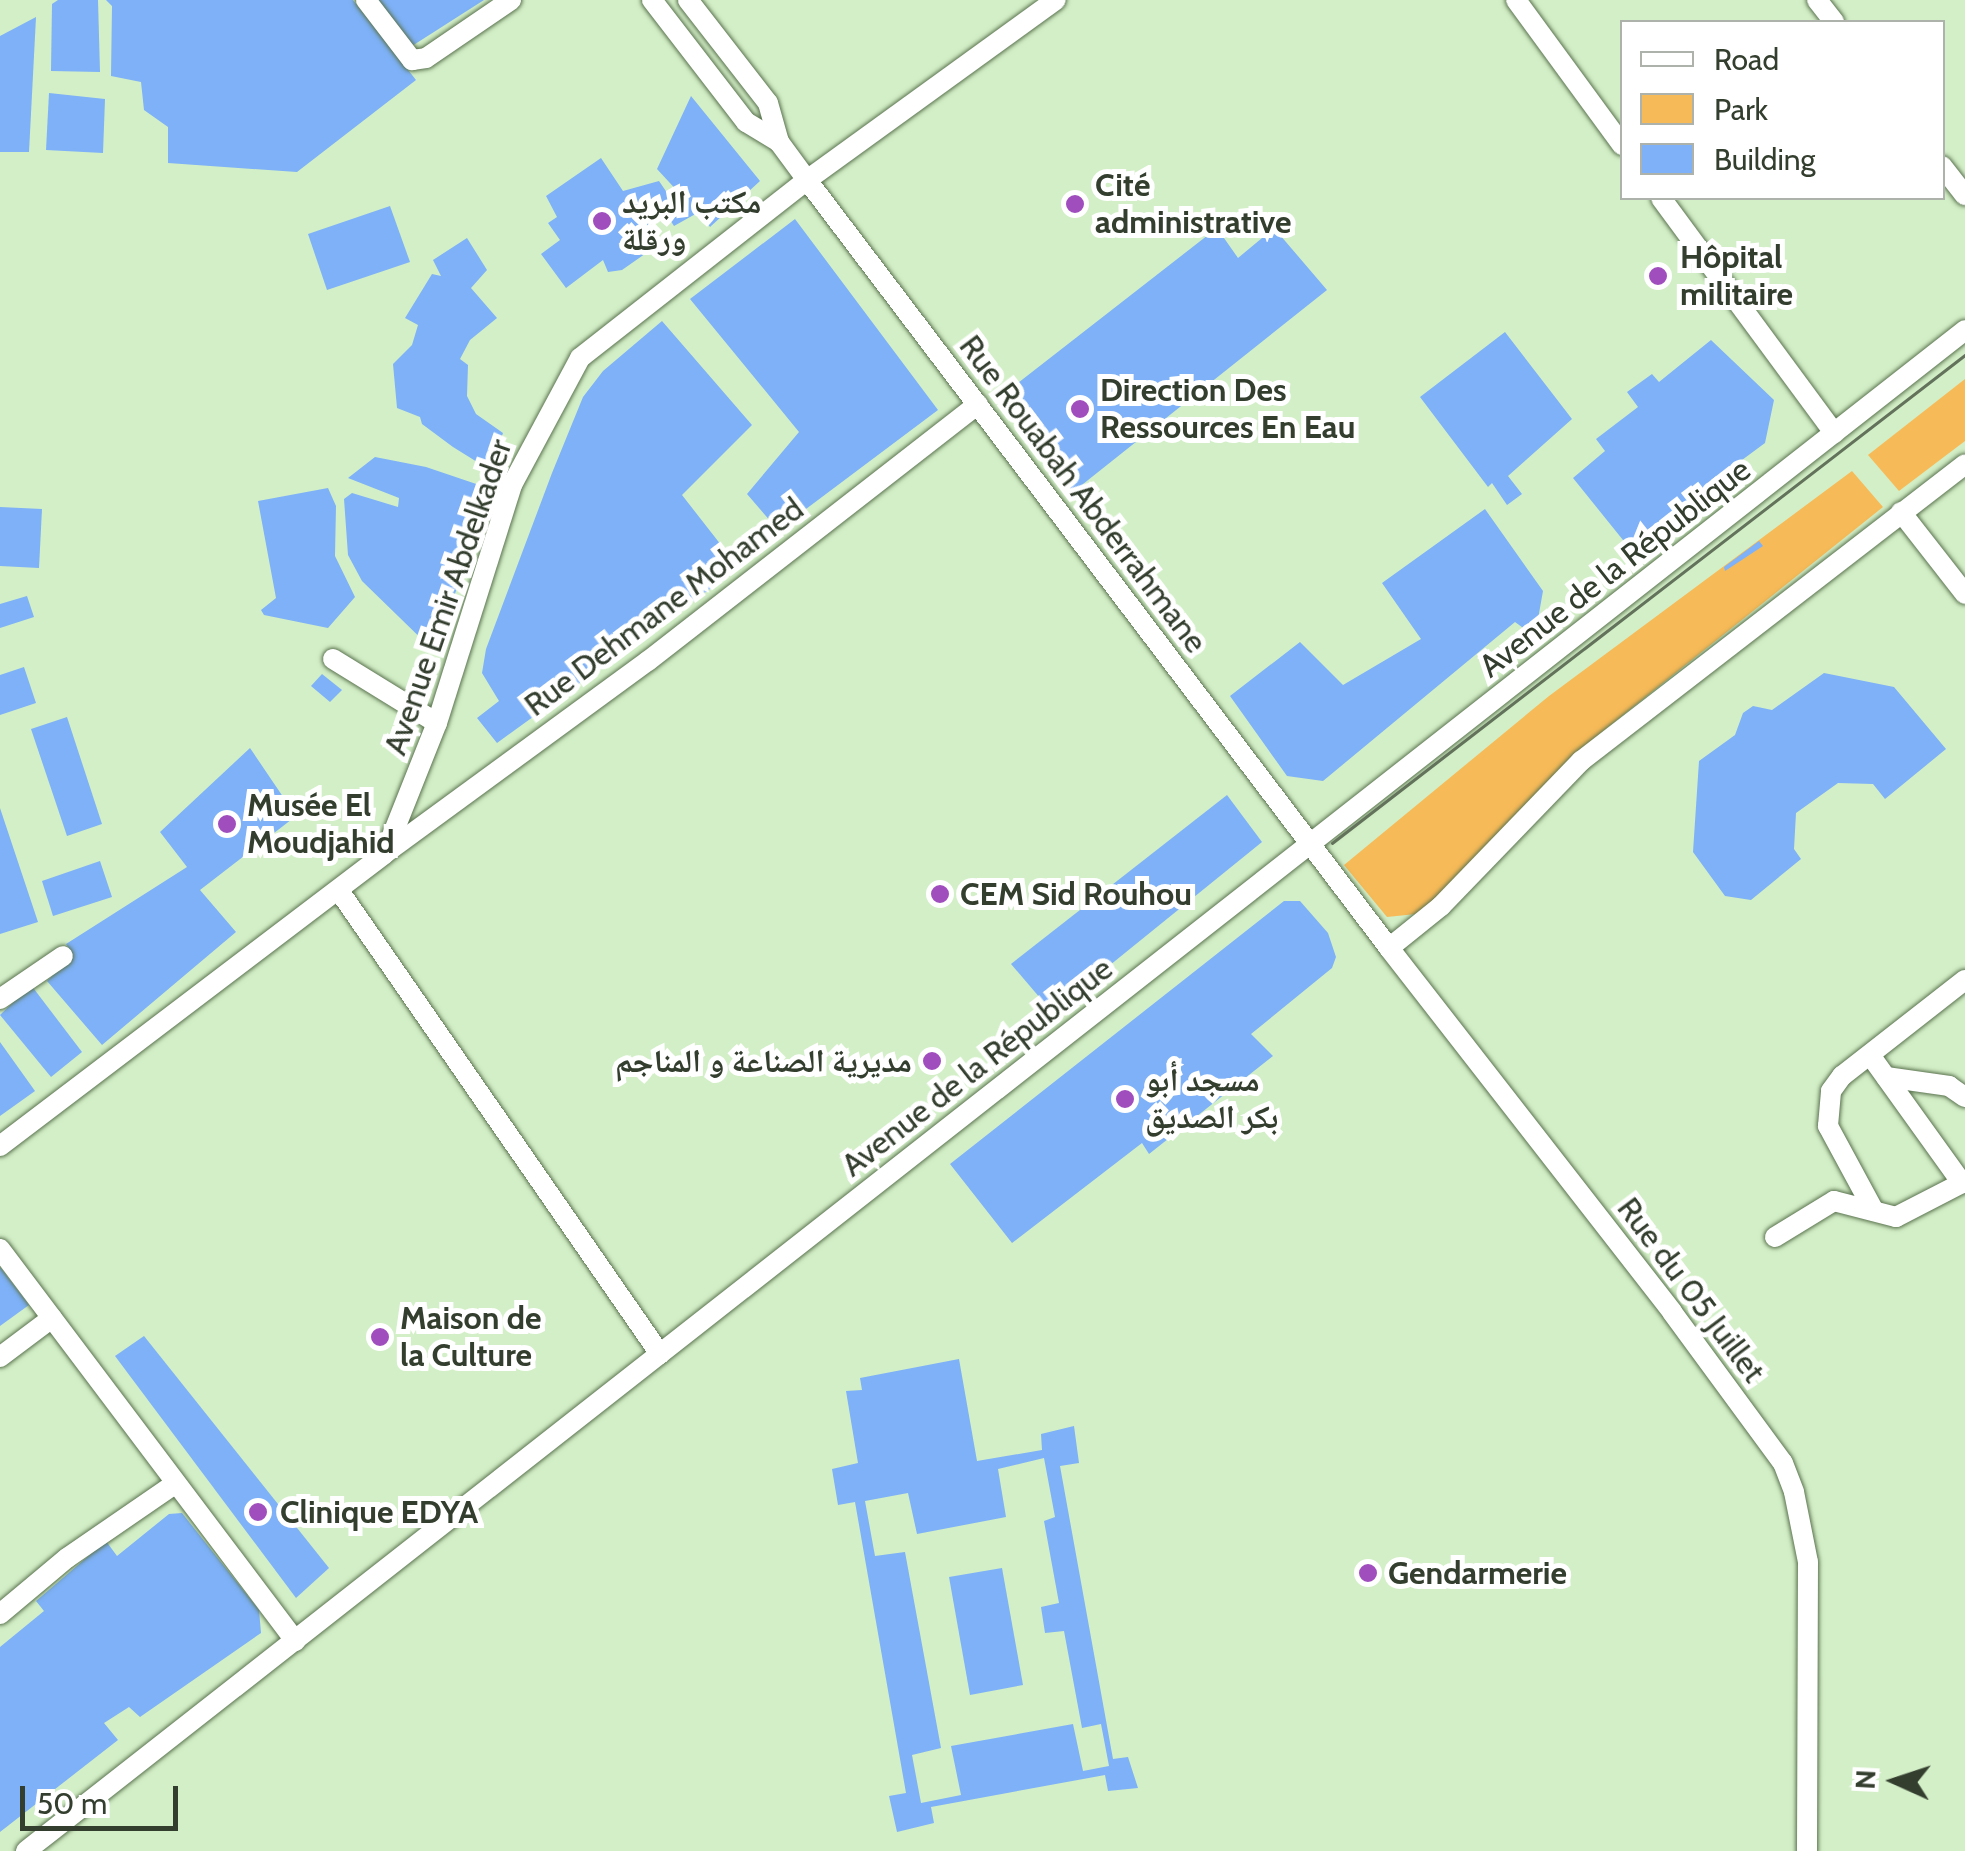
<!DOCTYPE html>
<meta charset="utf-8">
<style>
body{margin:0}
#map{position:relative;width:1965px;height:1851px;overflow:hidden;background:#d3efc7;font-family:Cabin,"Noto Naskh Arabic",sans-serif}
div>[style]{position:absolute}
.green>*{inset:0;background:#f7ba58}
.building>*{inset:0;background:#7eb1f7}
.roads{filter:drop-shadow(0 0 2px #5a734f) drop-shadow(0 0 2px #5a734f)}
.street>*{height:20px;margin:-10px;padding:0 10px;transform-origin:10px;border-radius:10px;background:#fff}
.tram>*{height:2.5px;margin:-1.25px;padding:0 1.25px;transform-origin:1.25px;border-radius:1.25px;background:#62725b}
.dots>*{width:28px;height:28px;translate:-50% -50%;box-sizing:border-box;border:5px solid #fff;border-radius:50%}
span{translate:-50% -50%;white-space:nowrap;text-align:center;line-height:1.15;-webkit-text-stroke:10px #fff;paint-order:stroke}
.poi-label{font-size:32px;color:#333e2e;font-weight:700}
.left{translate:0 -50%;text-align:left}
.right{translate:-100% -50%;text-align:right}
.street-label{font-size:32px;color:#333e2e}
.legend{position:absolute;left:1620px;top:20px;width:325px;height:180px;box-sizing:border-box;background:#fff;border:2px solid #adb2ab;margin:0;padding:12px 18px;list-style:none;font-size:30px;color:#333e2e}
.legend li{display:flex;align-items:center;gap:20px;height:50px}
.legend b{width:50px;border:2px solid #adb2ab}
.north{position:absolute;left:1845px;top:1731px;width:100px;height:100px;-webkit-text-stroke:8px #fff;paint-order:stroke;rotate:273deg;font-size:28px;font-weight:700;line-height:40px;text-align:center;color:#333e2e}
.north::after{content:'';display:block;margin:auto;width:35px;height:45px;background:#333e2e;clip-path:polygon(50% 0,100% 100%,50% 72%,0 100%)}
.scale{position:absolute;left:20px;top:1786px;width:158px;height:45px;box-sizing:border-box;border:5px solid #333e2e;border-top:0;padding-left:12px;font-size:30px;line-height:35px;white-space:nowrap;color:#333e2e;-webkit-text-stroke:8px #fff;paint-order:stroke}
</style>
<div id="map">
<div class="green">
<div style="clip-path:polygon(1965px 379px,1965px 441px,1899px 491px,1868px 455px)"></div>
<div style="clip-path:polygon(1852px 471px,1883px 507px,1573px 755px,1431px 904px,1416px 914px,1387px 917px,1344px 865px,1549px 696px)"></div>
</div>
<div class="building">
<div style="clip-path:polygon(58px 0,98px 0,100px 72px,51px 71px,52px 4px)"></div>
<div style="clip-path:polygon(106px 0,353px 0,416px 80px,297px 172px,168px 163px,168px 127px,144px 110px,141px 82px,111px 76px,112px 6px)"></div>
<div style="clip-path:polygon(377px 0,484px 0,412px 46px)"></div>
<div style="clip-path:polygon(36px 17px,29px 152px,0 152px,0 36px)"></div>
<div style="clip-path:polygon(49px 93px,105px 99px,103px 153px,46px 150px)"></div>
<div style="clip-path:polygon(691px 96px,760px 181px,710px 227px,699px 212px,674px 226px,665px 212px,648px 223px,662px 242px,622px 270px,608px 272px,603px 260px,566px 288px,541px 254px,560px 240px,548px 223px,557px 217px,546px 196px,601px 158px,623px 191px,659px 181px,672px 200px,681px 195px,657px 169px)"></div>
<div style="clip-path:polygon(390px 206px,410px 262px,327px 290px,308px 234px)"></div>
<div style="clip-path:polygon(795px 219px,938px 410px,778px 530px,747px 494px,799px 432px,690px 299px)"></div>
<div style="clip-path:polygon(1217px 228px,1238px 258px,1274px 228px,1327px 290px,1073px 492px,1000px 397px)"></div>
<div style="clip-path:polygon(467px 238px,487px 270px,471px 288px,497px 318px,470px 340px,460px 359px,468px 365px,467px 396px,476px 414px,503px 433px,490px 470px,453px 447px,422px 424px,420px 417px,397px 408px,393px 364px,412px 345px,418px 325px,405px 318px,432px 274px,441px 276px,433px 260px)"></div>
<div style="clip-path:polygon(662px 321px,752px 425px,682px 495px,739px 568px,497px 743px,477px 718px,499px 701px,482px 673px,486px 649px,552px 473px,583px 397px,603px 371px)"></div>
<div style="clip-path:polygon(1505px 332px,1572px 419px,1508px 476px,1522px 494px,1507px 505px,1492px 483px,1488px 487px,1420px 397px)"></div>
<div style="clip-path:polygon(1711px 340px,1774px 400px,1765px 443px,1627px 545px,1573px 478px,1605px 451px,1596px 439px,1638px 407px,1627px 392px,1652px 374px,1659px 382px)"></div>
<div style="clip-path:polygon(375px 457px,426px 467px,491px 489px,435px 652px,362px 581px,348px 555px,344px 499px,352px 493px,398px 507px,399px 498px,348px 478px)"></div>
<div style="clip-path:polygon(328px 488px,336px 506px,335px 556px,355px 597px,328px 628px,264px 615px,261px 610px,276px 598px,258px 501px)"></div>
<div style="clip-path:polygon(0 507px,42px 509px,39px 568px,0 566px)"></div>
<div style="clip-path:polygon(1485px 509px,1543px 591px,1538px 619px,1526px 630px,1515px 622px,1323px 781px,1287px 776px,1230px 696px,1300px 642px,1343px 685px,1421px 639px,1382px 583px)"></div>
<div style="clip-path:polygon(1759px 541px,1763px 546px,1725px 571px,1724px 567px)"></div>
<div style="clip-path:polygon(27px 596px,34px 617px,0 628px,0 604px)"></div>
<div style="clip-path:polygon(24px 667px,36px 703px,0 715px,0 675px)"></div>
<div style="clip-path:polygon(1824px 673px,1894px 687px,1946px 749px,1885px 799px,1873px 784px,1838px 783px,1796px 813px,1794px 849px,1801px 859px,1751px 900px,1725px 896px,1693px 852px,1699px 761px,1735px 735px,1743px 713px,1753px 706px,1772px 710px)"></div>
<div style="clip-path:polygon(322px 674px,342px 690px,330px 702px,311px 686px)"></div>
<div style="clip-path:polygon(67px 717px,102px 824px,67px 836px,31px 729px)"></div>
<div style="clip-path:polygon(250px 748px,296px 816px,200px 890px,236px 932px,102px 1045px,47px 981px,73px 955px,66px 944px,187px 867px,160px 832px)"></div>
<div style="clip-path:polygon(1227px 795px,1262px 842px,1052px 1012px,1011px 964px)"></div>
<div style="clip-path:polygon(0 808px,38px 922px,0 934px)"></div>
<div style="clip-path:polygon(100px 861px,112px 897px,53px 916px,42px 881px)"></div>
<div style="clip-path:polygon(1284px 901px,1300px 901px,1328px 933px,1336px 957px,1332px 968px,1251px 1034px,1273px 1056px,1149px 1154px,1142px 1143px,1012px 1243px,950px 1164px)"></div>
<div style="clip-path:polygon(31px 985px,82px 1052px,51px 1077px,0 1015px)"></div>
<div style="clip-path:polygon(0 1042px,35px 1091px,0 1116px)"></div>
<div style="clip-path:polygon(0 1267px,29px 1305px,0 1326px)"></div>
<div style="clip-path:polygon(144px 1336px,329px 1568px,296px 1598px,115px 1356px)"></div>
<div style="clip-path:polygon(evenodd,959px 1359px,977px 1461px,1042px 1450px,1041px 1434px,1074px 1426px,1079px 1463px,1060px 1466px,1113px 1759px,1128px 1757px,1138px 1788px,1108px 1791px,1105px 1775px,931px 1807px,934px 1823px,897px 1832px,889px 1796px,906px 1793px,855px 1502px,838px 1505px,832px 1469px,858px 1463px,846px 1391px,862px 1390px,860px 1378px,959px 1359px,1044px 1458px,1055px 1517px,1044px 1521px,1059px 1603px,1041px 1607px,1045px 1633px,1064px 1631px,1082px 1728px,1101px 1724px,1109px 1766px,1083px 1771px,1073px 1724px,951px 1746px,961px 1795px,921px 1803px,912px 1755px,941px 1748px,905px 1552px,875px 1556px,865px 1501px,908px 1493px,917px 1534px,1006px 1517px,998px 1469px,1044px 1458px)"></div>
<div style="clip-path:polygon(182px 1513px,259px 1610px,261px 1633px,140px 1717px,129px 1707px,104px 1723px,118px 1740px,0 1832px,0 1647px,44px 1611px,36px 1601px,106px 1541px,117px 1556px,169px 1514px)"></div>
<div style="clip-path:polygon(1002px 1568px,1023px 1685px,970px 1695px,949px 1577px)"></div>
</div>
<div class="roads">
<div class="street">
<div style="left:366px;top:0;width:76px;rotate:52.5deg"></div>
<div style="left:412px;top:60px;width:14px;rotate:-8deg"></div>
<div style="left:426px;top:58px;width:103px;rotate:-34.3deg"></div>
<div style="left:652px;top:0;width:154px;rotate:52.4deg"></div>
<div style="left:746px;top:122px;width:39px;rotate:31deg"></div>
<div style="left:688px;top:0;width:130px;rotate:52.2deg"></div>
<div style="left:768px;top:103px;width:41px;rotate:74.2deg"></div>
<div style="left:779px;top:142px;width:47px;rotate:53.6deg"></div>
<div style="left:807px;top:180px;width:964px;rotate:52.84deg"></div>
<div style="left:1389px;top:948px;width:461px;rotate:52.1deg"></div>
<div style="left:1672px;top:1312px;width:187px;rotate:53.7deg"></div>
<div style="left:1783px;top:1463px;width:31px;rotate:69deg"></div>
<div style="left:1794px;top:1492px;width:71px;rotate:78.7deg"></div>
<div style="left:1808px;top:1562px;width:289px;rotate:90.2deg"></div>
<div style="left:1516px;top:0;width:180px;rotate:53.8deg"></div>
<div style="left:1817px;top:0;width:28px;rotate:52deg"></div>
<div style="left:1942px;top:166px;width:37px;rotate:52deg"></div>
<div style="left:1661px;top:198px;width:292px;rotate:53.6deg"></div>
<div style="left:1901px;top:512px;width:104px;rotate:52deg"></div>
<div style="left:333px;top:659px;width:122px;rotate:31.6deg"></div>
<div style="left:386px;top:851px;width:138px;rotate:-68.3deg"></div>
<div style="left:437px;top:723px;width:250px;rotate:-72.5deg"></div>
<div style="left:512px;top:485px;width:144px;rotate:-61.8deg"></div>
<div style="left:580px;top:358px;width:288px;rotate:-38.1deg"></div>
<div style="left:807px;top:180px;width:307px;rotate:-35.9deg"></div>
<div style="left:340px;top:892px;width:562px;rotate:55.29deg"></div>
<div style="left:1389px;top:948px;width:67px;rotate:-38.9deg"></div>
<div style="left:1441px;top:906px;width:202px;rotate:-46deg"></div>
<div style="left:1581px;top:761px;width:485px;rotate:-37.7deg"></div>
<div style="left:0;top:999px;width:76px;rotate:-34.3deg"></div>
<div style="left:1870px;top:1055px;width:158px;rotate:54.3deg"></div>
<div style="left:1962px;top:1183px;width:4px;rotate:-34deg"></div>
<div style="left:1886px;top:1077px;width:64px;rotate:8.1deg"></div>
<div style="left:1949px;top:1086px;width:19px;rotate:35deg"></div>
<div style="left:0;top:1146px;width:482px;rotate:-37.2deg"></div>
<div style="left:384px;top:854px;width:327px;rotate:-36.2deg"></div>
<div style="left:648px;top:661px;width:418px;rotate:-37.9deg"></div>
<div style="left:1874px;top:1211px;width:97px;rotate:-118.4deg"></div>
<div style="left:1828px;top:1126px;width:35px;rotate:-85deg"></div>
<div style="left:1831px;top:1091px;width:19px;rotate:-54deg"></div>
<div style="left:1842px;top:1076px;width:156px;rotate:-38deg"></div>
<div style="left:1775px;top:1237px;width:69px;rotate:-31.4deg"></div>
<div style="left:1834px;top:1201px;width:64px;rotate:14.5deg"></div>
<div style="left:1896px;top:1217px;width:74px;rotate:-27.3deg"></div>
<div style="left:0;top:1249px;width:491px;rotate:53deg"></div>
<div style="left:0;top:1357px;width:65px;rotate:-36.9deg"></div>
<div style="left:0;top:1614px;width:87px;rotate:-39.9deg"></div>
<div style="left:67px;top:1558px;width:132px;rotate:-34.5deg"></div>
<div style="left:26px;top:1851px;width:2464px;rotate:-38.11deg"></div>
</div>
</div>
<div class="tram">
<div style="left:1332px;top:843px;width:799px;rotate:-37.63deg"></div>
</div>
<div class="dots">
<div style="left:1075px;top:204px;background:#a04ebe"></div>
<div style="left:602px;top:221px;background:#a04ebe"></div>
<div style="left:1658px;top:276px;background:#a04ebe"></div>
<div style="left:1080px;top:409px;background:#a04ebe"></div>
<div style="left:227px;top:824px;background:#a04ebe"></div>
<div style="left:940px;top:894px;background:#a04ebe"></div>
<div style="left:932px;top:1061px;background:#a04ebe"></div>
<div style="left:1125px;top:1099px;background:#a04ebe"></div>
<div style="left:380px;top:1337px;background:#a04ebe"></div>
<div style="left:258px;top:1512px;background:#a04ebe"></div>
<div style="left:1368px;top:1573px;background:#a04ebe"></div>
</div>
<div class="poi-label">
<span class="left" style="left:1095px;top:204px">Cité<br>administrative</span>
<span class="left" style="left:622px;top:221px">مكتب البريد<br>ورقلة</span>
<span class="left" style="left:1680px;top:276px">Hôpital<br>militaire</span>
<span class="left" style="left:1100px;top:409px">Direction Des<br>Ressources En Eau</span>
<span class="left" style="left:247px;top:824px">Musée El<br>Moudjahid</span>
<span class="left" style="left:960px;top:894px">CEM Sid Rouhou</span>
<span class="right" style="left:912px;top:1061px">مديرية الصناعة و المناجم</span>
<span class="left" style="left:1145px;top:1099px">مسجد أبو<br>بكر الصديق</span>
<span class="left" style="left:400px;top:1337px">Maison de<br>la Culture</span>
<span class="left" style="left:280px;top:1512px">Clinique EDYA</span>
<span class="left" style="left:1388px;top:1573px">Gendarmerie</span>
</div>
<div class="street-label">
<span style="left:1083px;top:494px;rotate:53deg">Rue Rouabah Abderrahmane</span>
<span style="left:1615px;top:568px;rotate:-38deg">Avenue de la République</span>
<span style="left:448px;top:597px;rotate:-71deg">Avenue Emir Abdelkader</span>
<span style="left:664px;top:607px;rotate:-37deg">Rue Dehmane Mohamed</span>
<span style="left:977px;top:1067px;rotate:-38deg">Avenue de la République</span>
<span style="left:1691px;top:1290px;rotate:53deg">Rue du 05 Juillet</span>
</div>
<ul class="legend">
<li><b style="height:12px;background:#fff"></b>Road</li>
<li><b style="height:28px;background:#f7ba58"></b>Park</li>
<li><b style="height:28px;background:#7eb1f7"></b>Building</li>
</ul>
<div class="north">N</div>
<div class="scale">50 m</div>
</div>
